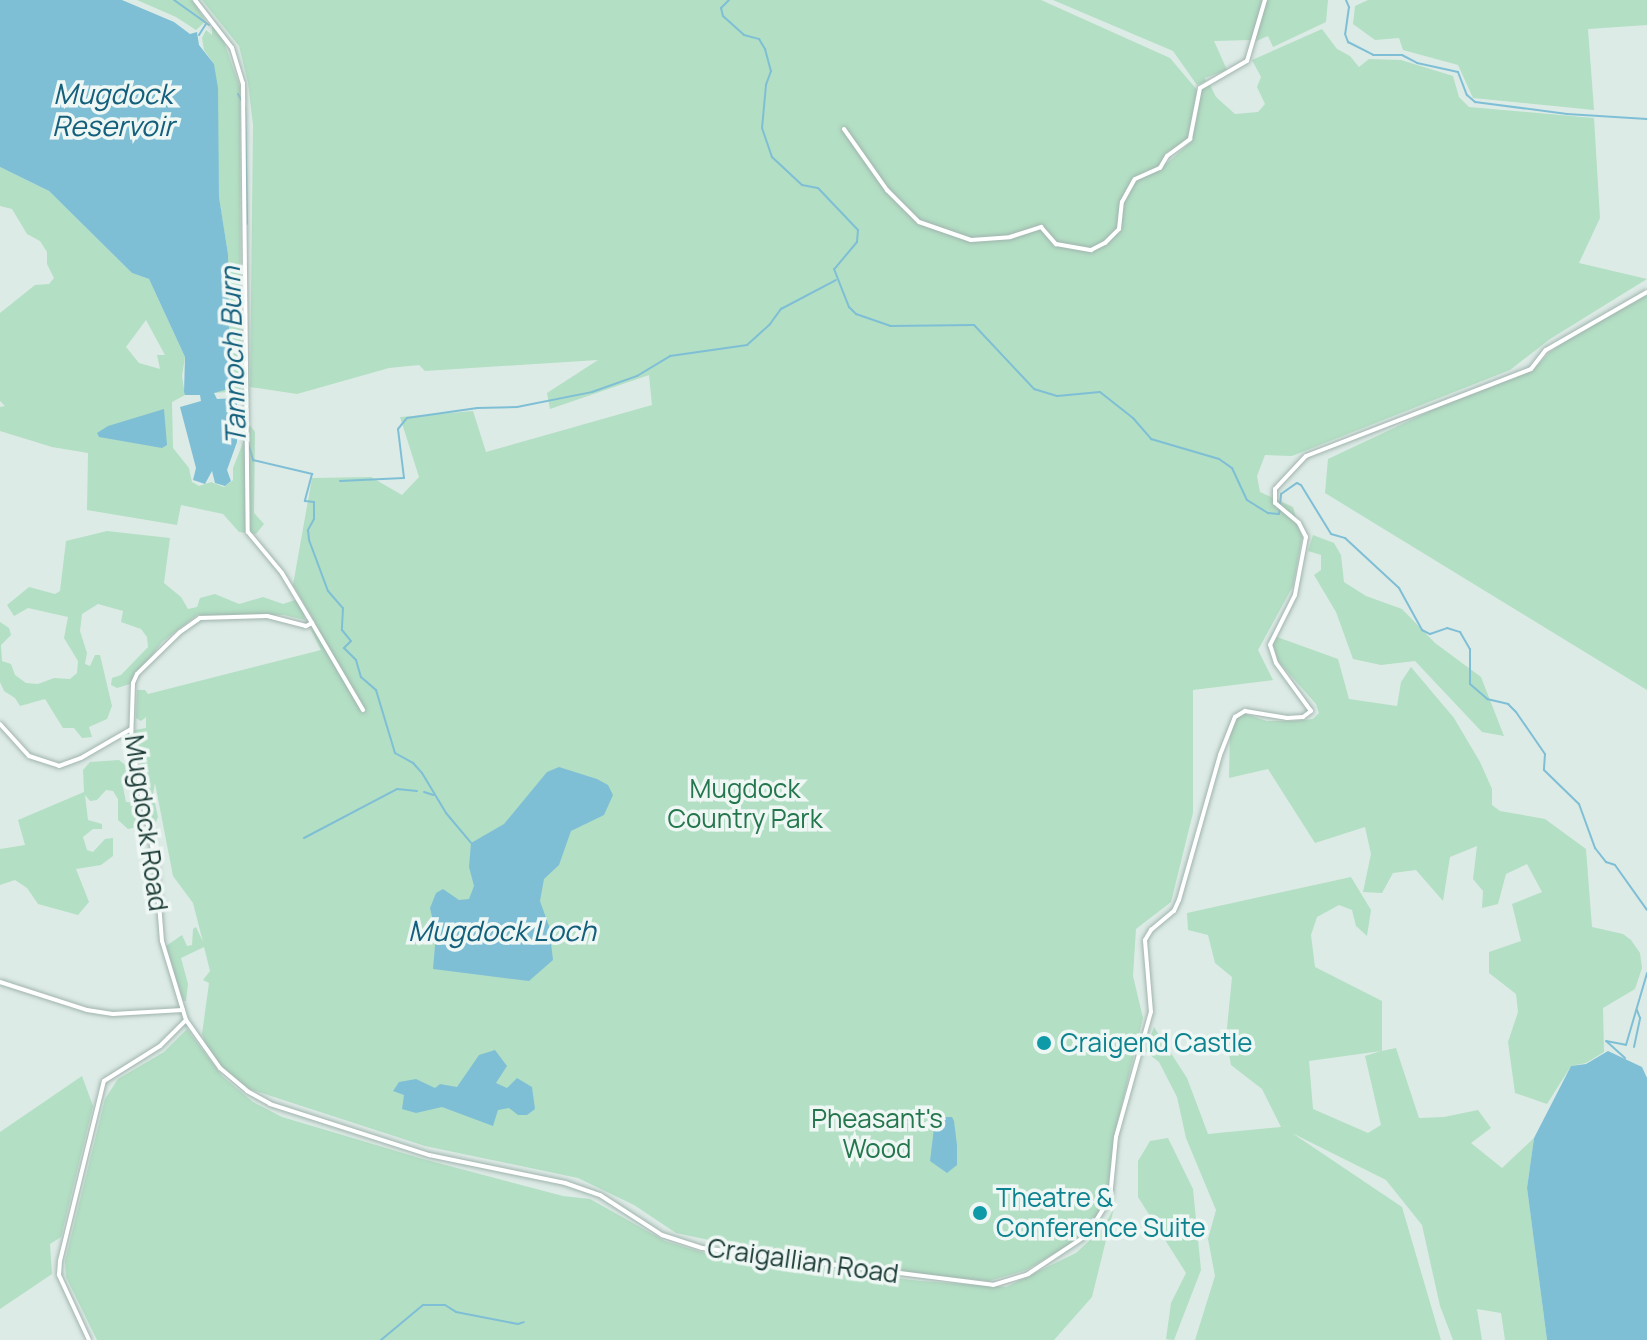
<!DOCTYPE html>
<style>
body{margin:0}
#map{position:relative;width:1647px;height:1340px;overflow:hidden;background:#ddebe6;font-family:Manrope,sans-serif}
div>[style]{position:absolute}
.green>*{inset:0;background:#b3dfc4}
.water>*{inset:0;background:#7fbfd6}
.stream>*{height:2px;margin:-1px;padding:0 1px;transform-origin:1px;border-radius:1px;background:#7fbfd6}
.roads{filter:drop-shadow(0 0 2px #a0b3ae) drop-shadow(0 0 2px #a0b3ae)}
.minor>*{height:4px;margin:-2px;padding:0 2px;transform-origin:2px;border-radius:2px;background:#fff}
.dots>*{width:22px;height:22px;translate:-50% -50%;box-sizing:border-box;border:4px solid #eef7f4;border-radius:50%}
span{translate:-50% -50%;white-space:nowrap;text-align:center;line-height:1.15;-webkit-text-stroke:7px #eef7f4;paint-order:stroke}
.park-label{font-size:26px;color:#24764d}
.street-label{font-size:26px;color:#1d3c37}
.culture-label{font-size:26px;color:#0d838f}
.left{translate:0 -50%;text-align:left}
.water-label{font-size:28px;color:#135f7c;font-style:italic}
</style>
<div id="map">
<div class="green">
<div style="clip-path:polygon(137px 0,192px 0,206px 21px,196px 30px,176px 17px)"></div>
<div style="clip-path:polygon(202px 0,1041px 0,1170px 58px,1197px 90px,1187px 142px,1167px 152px,1163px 161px,1167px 163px,1191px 142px,1202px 89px,1210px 85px,1216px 97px,1235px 114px,1258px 112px,1265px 104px,1257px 87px,1261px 77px,1252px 60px,1322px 29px,1337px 49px,1350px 56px,1359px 67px,1369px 59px,1401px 60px,1453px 76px,1459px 97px,1469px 107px,1594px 118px,1600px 218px,1579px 263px,1647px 279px,1550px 339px,1510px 370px,1292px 456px,1265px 455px,1257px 476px,1260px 492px,1293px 507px,1302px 537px,1293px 586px,1258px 650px,1273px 680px,1193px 690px,1193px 813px,1171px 902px,1136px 929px,1133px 976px,1143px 1018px,1114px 1137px,1108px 1191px,1098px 1216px,1074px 1242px,1026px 1270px,989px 1281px,911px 1274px,784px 1256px,676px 1233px,634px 1205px,578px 1178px,425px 1146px,249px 1089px,221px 1066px,206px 1045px,202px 1034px,209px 983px,203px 980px,210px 971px,204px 947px,181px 958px,188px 984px,186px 1001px,183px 1001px,166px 946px,182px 935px,187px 946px,192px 945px,193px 929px,196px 927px,203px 942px,193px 903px,173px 876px,155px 783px,153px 794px,158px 817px,155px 824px,149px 819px,135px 742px,135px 730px,146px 728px,146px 717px,141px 721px,136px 718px,137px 690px,145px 690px,148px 694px,321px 650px,311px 630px,316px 624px,293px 585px,312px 478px,371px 477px,402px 495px,419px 477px,400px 417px,473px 411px,486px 452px,652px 405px,649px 375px,550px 409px,547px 393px,598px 360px,425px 371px,419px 365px,389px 368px,297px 394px,250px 387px,253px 125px,248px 83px,239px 46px)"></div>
<div style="clip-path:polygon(1053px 0,1263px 0,1251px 40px,1214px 41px,1227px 70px,1205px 78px,1206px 81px,1197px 85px,1173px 51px)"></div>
<div style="clip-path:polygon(1267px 0,1328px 0,1326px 22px,1273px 47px,1268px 36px,1254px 42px)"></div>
<div style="clip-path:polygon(1368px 0,1647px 0,1647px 25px,1588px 29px,1594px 110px,1473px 98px,1458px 65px,1403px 50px,1399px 38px,1375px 40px,1353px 24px,1355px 6px)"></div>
<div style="clip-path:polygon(212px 26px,224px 42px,240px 87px,241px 391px,214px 393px,227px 318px,228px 254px,219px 198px,214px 64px,204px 50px,202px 38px,206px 30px,212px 35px)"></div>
<div style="clip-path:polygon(evenodd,0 167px,49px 191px,132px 273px,149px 279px,185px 357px,182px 376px,185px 395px,172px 402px,173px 448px,189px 468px,192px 482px,199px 486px,211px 482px,224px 487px,233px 480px,233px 468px,250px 425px,255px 432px,254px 513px,264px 524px,256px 534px,239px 532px,223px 514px,181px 505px,177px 525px,87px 510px,88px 453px,52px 447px,0 431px,0 407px,5px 406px,0 401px,0 313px,35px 285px,49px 284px,54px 278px,47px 264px,47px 252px,40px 241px,27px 234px,12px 209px,0 206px,0 167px,146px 320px,165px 355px,157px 355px,160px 369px,139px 363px,126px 347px,146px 320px)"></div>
<div style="clip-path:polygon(1647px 295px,1647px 690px,1325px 493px,1328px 459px,1447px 403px,1533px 370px,1550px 352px,1576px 334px)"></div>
<div style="clip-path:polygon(107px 531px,170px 538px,164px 583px,181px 597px,188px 609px,197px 607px,200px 598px,215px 594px,239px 604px,263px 597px,283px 604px,295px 600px,304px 611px,305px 620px,284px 615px,197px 615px,162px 642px,130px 684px,117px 688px,111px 685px,112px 678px,121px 675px,148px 647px,147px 637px,141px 629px,121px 622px,123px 611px,98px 604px,82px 614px,80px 631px,87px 653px,85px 664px,90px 666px,95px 655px,100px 655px,112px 706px,107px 719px,89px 727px,92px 737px,82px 738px,74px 728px,63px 728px,45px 699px,20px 706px,15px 698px,4px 691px,0 682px,0 622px,9px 628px,11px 635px,1px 645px,2px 661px,11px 664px,15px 675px,26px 683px,38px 684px,54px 678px,70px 679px,77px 673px,78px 661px,64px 638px,68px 617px,28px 608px,14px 616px,7px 605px,29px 587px,55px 594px,60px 591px,66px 541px)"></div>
<div style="clip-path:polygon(1313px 535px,1334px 543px,1341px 555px,1344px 582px,1366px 596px,1402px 609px,1435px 643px,1481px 677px,1504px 736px,1482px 732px,1415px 661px,1381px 665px,1353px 659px,1336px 612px,1314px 575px,1321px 570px,1321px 555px,1308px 551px)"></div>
<div style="clip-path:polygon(1277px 637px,1338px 659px,1349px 699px,1397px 706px,1401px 682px,1411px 667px,1454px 718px,1480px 762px,1492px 789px,1492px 805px,1500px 811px,1545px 819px,1586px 849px,1592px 927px,1623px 934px,1631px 940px,1640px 953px,1642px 968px,1635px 989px,1603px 1008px,1604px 1052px,1586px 1063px,1571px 1066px,1547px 1104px,1515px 1093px,1508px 1042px,1518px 1012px,1516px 994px,1489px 973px,1489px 952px,1521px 941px,1512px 904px,1542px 892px,1527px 864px,1506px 874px,1498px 904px,1482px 908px,1483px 891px,1473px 879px,1477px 846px,1450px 857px,1443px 901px,1416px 870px,1393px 873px,1382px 893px,1363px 892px,1371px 854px,1365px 827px,1315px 843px,1268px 769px,1229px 778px,1230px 730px,1236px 716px,1242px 713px,1267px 721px,1293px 721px,1313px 719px,1319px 713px,1316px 704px,1277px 660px,1273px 643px)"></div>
<div style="clip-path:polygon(119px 760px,128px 767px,130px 779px,123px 787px,126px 802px,138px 803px,142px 826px,128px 829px,118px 820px,118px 799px,113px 791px,106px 790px,97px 800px,90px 801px,85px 795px,88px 820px,102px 824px,102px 829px,93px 829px,83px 837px,87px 850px,93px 852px,105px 839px,113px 838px,113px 856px,101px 865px,76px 869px,89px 902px,78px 915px,38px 904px,27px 888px,15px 880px,0 885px,0 849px,25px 845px,18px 820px,84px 792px,83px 770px,90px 762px)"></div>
<div style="clip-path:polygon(evenodd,1351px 877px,1371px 910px,1367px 936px,1356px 926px,1352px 910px,1339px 905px,1317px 917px,1311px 935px,1315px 967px,1382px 1001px,1382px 1051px,1396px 1048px,1419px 1118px,1444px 1117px,1478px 1110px,1491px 1128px,1471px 1143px,1502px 1168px,1534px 1138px,1527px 1188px,1547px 1340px,1505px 1340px,1501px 1313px,1477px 1309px,1482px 1340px,1453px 1340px,1440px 1306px,1422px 1225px,1386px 1180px,1292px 1133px,1402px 1207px,1441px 1340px,1195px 1340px,1215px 1276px,1208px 1239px,1216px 1210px,1186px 1138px,1177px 1097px,1159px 1062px,1145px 1051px,1154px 1027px,1187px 1078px,1208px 1134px,1281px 1127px,1262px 1089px,1231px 1065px,1226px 1038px,1232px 977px,1215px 963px,1208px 935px,1188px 930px,1187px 913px,1351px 877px,1381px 1051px,1365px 1056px,1381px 1125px,1368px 1133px,1313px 1109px,1309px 1061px,1381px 1051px)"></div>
<div style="clip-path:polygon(187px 1029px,222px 1076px,253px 1102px,282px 1117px,423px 1159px,563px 1196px,590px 1199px,665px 1241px,704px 1253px,920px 1281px,1006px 1287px,1076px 1253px,1103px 1228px,1114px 1208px,1092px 1297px,1054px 1340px,97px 1340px,66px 1277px,65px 1261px,105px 1099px,118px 1079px,164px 1052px)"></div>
<div style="clip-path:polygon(82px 1076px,93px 1106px,61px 1237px,50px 1244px,52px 1274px,0 1309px,0 1132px)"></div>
<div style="clip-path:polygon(1168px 1138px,1193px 1189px,1201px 1270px,1174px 1340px,1166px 1339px,1171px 1303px,1186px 1273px,1138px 1197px,1138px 1161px,1150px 1141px)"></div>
</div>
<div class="water">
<div style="clip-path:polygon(0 0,122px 0,174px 22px,190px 34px,197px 32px,199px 45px,214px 64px,218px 88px,219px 197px,228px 254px,230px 383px,228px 389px,214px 393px,217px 399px,237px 398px,237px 442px,227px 470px,231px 481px,225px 486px,215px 483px,212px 471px,205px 484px,193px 480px,196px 468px,180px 407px,201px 401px,200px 395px,185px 395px,184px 392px,185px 357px,149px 279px,132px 273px,49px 191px,0 167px)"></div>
<div style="clip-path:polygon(164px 409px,167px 445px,162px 448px,99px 437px,97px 433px,108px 426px)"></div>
<div style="clip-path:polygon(559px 767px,597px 779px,608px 785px,613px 795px,604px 815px,571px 831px,559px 865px,544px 879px,540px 901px,549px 926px,553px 960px,529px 981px,433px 969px,436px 934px,430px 908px,436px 893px,443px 889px,459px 900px,469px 899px,474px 886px,469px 867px,471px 843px,504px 824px,547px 772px)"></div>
<div style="clip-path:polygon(495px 1050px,507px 1066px,496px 1083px,507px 1088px,517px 1078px,532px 1087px,535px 1109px,527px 1115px,518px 1115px,509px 1108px,498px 1110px,493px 1126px,442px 1107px,416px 1113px,402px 1109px,404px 1095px,393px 1091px,399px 1082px,416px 1079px,435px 1088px,440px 1084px,457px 1087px,479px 1055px)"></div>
<div style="clip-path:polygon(1608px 1051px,1642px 1067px,1647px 1078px,1647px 1340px,1547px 1340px,1527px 1188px,1534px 1138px,1571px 1066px,1586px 1064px)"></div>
<div style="clip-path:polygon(942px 1117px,952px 1117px,954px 1121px,957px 1145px,957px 1165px,947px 1173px,930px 1161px,934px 1128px)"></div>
</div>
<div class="stream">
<div style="left:174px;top:0;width:43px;rotate:35.5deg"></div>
<div style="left:729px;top:0;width:11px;rotate:135deg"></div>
<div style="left:721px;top:8px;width:8px;rotate:76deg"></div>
<div style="left:723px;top:16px;width:28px;rotate:42deg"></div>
<div style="left:744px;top:35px;width:16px;rotate:15deg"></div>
<div style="left:759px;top:39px;width:12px;rotate:59deg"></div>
<div style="left:765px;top:49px;width:23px;rotate:75deg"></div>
<div style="left:771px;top:71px;width:15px;rotate:110deg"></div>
<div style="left:766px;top:85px;width:43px;rotate:95.3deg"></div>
<div style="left:762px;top:128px;width:31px;rotate:71deg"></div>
<div style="left:772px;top:157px;width:41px;rotate:43deg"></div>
<div style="left:802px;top:185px;width:16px;rotate:11deg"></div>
<div style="left:818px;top:188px;width:58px;rotate:46.4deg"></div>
<div style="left:858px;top:230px;width:12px;rotate:95deg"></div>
<div style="left:857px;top:242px;width:35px;rotate:130deg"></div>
<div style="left:834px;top:269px;width:41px;rotate:68.5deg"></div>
<div style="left:849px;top:307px;width:10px;rotate:45deg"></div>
<div style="left:856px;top:314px;width:36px;rotate:19deg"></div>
<div style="left:890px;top:326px;width:84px;rotate:-0.7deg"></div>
<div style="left:974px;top:325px;width:88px;rotate:46.8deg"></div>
<div style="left:1034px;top:389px;width:24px;rotate:17deg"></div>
<div style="left:1057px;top:396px;width:43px;rotate:-5.3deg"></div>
<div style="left:1100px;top:392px;width:42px;rotate:38.2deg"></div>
<div style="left:1133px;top:418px;width:28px;rotate:49deg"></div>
<div style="left:1151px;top:439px;width:71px;rotate:16.4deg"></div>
<div style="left:1219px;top:459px;width:16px;rotate:35deg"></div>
<div style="left:1232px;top:468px;width:35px;rotate:65deg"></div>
<div style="left:1247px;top:500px;width:25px;rotate:32deg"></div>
<div style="left:1268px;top:513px;width:11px;rotate:5deg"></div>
<div style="left:1279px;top:514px;width:20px;rotate:-84deg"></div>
<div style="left:1281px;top:494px;width:19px;rotate:-35deg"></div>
<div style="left:1297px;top:483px;width:4px;rotate:27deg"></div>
<div style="left:1301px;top:485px;width:57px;rotate:58.5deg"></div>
<div style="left:1331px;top:534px;width:15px;rotate:16deg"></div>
<div style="left:1345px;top:538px;width:74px;rotate:42.8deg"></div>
<div style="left:1399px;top:588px;width:48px;rotate:61.3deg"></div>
<div style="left:1422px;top:630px;width:9px;rotate:27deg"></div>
<div style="left:1430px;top:634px;width:18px;rotate:-19deg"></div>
<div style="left:1447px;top:628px;width:14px;rotate:17deg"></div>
<div style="left:1460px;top:632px;width:20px;rotate:60deg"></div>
<div style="left:1470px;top:649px;width:35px;rotate:90deg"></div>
<div style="left:1470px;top:684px;width:23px;rotate:41deg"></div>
<div style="left:1487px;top:699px;width:22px;rotate:13deg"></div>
<div style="left:1508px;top:704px;width:11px;rotate:45deg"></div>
<div style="left:1516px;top:712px;width:51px;rotate:55.4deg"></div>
<div style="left:1545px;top:754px;width:16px;rotate:94deg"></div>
<div style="left:1544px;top:770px;width:49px;rotate:44.2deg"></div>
<div style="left:1579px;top:804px;width:47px;rotate:70deg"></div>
<div style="left:1595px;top:848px;width:18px;rotate:52deg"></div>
<div style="left:1606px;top:862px;width:9px;rotate:18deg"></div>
<div style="left:1615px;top:865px;width:55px;rotate:54.6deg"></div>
<div style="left:1346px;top:0;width:8px;rotate:67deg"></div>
<div style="left:1349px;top:7px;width:27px;rotate:98deg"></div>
<div style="left:1345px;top:34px;width:9px;rotate:69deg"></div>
<div style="left:1348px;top:42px;width:28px;rotate:27deg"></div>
<div style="left:1373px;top:55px;width:29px"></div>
<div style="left:1402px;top:55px;width:17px;rotate:28deg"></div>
<div style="left:1417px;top:63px;width:42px;rotate:12.4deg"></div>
<div style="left:1458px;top:72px;width:25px;rotate:69deg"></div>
<div style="left:1467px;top:95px;width:11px;rotate:41deg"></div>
<div style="left:1475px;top:102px;width:93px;rotate:7.4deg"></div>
<div style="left:1567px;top:114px;width:80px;rotate:3.6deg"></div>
<div style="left:199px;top:35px;width:13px;rotate:-58deg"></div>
<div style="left:238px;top:94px;width:8px;rotate:60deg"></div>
<div style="left:245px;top:106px;width:118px;rotate:89deg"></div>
<div style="left:249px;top:446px;width:15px;rotate:74deg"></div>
<div style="left:253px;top:460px;width:61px;rotate:13.3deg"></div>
<div style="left:312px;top:474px;width:28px;rotate:105deg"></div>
<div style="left:305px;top:501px;width:9px;rotate:6deg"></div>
<div style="left:314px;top:502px;width:17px;rotate:90deg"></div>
<div style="left:314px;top:519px;width:13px;rotate:119deg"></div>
<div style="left:308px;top:530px;width:10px;rotate:84deg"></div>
<div style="left:309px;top:540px;width:54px;rotate:69.6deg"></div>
<div style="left:328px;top:591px;width:23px;rotate:49deg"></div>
<div style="left:343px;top:608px;width:22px;rotate:93deg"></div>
<div style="left:342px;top:630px;width:14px;rotate:51deg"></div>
<div style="left:351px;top:641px;width:10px;rotate:135deg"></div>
<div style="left:344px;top:648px;width:17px;rotate:45deg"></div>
<div style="left:356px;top:660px;width:18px;rotate:74deg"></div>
<div style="left:361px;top:677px;width:20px;rotate:41deg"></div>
<div style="left:376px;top:690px;width:66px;rotate:73.2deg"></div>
<div style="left:395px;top:753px;width:21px;rotate:29deg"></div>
<div style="left:413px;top:763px;width:13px;rotate:48deg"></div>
<div style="left:422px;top:773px;width:47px;rotate:59deg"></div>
<div style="left:446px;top:813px;width:39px;rotate:50deg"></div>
<div style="left:340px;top:481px;width:64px;rotate:-2.7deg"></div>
<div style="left:404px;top:478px;width:49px;rotate:-97deg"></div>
<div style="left:398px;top:429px;width:14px;rotate:-51deg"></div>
<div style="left:407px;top:418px;width:71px;rotate:-8.1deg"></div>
<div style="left:477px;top:408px;width:40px;rotate:-1.4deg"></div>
<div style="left:517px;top:407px;width:76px;rotate:-11.3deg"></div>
<div style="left:592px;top:392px;width:48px;rotate:-19.6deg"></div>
<div style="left:637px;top:376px;width:39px;rotate:-31deg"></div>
<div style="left:670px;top:356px;width:78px;rotate:-8.1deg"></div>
<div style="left:747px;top:345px;width:31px;rotate:-42deg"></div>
<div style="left:770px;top:324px;width:19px;rotate:-54deg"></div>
<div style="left:781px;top:309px;width:62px;rotate:-27.8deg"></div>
<div style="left:424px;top:792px;width:10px;rotate:17deg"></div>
<div style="left:304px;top:838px;width:105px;rotate:-27.8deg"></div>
<div style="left:397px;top:789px;width:20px;rotate:6deg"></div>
<div style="left:1634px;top:1047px;width:30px;rotate:-78deg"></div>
<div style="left:1640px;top:1018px;width:9px;rotate:-111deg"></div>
<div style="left:1625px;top:1058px;width:25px;rotate:-138deg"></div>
<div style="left:1606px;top:1041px;width:20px;rotate:11deg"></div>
<div style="left:1626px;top:1045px;width:75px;rotate:-73.7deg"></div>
<div style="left:381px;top:1340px;width:55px;rotate:-39.8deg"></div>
<div style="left:423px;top:1305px;width:22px"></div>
<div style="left:445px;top:1305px;width:13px;rotate:32deg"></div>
<div style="left:456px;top:1312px;width:63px;rotate:11deg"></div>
<div style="left:518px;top:1324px;width:6px;rotate:-18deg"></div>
</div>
<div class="roads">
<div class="minor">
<div style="left:195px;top:0;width:61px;rotate:52.4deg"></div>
<div style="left:232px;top:48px;width:37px;rotate:73deg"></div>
<div style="left:243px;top:83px;width:449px;rotate:89.4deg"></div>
<div style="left:248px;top:532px;width:53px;rotate:50.3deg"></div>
<div style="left:282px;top:573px;width:58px;rotate:59deg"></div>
<div style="left:312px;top:623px;width:7px;rotate:153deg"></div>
<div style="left:306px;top:626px;width:40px;rotate:-165.6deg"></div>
<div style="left:267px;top:616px;width:67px;rotate:178.3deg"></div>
<div style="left:200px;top:618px;width:24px;rotate:145deg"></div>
<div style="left:180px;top:632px;width:60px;rotate:135.7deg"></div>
<div style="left:137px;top:674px;width:10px;rotate:114deg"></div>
<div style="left:133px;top:683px;width:59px;rotate:91.9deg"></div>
<div style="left:131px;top:742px;width:126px;rotate:78.5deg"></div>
<div style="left:156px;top:865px;width:76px;rotate:85.5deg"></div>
<div style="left:162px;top:941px;width:83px;rotate:73.1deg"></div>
<div style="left:186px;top:1020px;width:59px;rotate:54.7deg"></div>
<div style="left:220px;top:1068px;width:35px;rotate:40deg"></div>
<div style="left:247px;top:1091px;width:26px;rotate:29deg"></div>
<div style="left:270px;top:1104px;width:167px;rotate:17.8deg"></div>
<div style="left:429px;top:1155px;width:139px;rotate:11.6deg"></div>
<div style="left:565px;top:1183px;width:37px;rotate:19deg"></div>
<div style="left:600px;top:1195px;width:74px;rotate:32.8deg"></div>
<div style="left:662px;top:1235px;width:42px;rotate:18deg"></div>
<div style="left:702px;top:1248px;width:293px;rotate:7.2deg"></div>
<div style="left:993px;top:1285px;width:37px;rotate:-17deg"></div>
<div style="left:1028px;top:1274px;width:71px;rotate:-33.5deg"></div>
<div style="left:1087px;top:1235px;width:44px;rotate:-58.1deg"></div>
<div style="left:1110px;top:1198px;width:61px;rotate:-84.4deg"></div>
<div style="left:1116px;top:1137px;width:130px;rotate:-74.4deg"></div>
<div style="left:1151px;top:1012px;width:72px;rotate:-94.8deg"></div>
<div style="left:1145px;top:940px;width:12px;rotate:-59deg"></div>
<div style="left:1151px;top:930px;width:30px;rotate:-40deg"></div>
<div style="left:1174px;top:911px;width:12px;rotate:-66deg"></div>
<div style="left:1179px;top:900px;width:151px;rotate:-74.2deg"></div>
<div style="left:1220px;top:755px;width:41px;rotate:-68.5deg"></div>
<div style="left:1235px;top:717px;width:12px;rotate:-31deg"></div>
<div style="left:1245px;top:711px;width:43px;rotate:9.5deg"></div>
<div style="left:1287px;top:718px;width:16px;rotate:-4deg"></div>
<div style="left:1303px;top:717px;width:10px;rotate:-37deg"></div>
<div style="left:1311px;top:711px;width:59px;rotate:-126.1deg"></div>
<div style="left:1276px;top:663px;width:19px;rotate:-108deg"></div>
<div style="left:1270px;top:645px;width:56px;rotate:-63.4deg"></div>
<div style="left:1295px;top:595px;width:59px;rotate:-79.3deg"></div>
<div style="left:1306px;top:537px;width:16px;rotate:-117deg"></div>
<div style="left:1299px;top:523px;width:31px;rotate:-140deg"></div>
<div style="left:1275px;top:503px;width:14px;rotate:-90deg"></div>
<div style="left:1275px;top:489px;width:45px;rotate:-46.8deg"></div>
<div style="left:1306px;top:456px;width:241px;rotate:-21.1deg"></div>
<div style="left:1531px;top:369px;width:24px;rotate:-52deg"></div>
<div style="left:1546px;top:350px;width:116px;rotate:-29.9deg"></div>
<div style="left:844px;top:129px;width:75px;rotate:54.8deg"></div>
<div style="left:887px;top:190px;width:45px;rotate:45deg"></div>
<div style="left:919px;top:222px;width:55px;rotate:19.1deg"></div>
<div style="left:971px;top:240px;width:39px;rotate:-4deg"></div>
<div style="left:1010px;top:237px;width:33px;rotate:-18deg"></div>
<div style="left:1041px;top:227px;width:23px;rotate:49deg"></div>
<div style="left:1056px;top:244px;width:36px;rotate:10deg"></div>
<div style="left:1091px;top:250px;width:16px;rotate:-27deg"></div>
<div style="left:1105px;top:243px;width:20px;rotate:-45deg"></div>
<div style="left:1119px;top:229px;width:27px;rotate:-84deg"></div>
<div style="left:1122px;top:202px;width:26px;rotate:-61deg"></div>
<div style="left:1135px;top:179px;width:27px;rotate:-24deg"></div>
<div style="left:1160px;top:168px;width:14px;rotate:-60deg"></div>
<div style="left:1167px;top:156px;width:29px;rotate:-36deg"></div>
<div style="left:1190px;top:139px;width:52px;rotate:-78.9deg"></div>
<div style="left:1200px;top:88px;width:54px;rotate:-29.9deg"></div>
<div style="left:1247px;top:61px;width:64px;rotate:-73.6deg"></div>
<div style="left:312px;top:623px;width:101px;rotate:59.6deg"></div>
<div style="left:0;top:724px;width:43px;rotate:47.8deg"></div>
<div style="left:29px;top:756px;width:32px;rotate:18deg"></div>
<div style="left:59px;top:766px;width:23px;rotate:-20deg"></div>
<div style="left:81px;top:758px;width:58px;rotate:-30.1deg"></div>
<div style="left:0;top:982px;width:91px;rotate:17.8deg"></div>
<div style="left:87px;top:1010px;width:26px;rotate:9deg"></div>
<div style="left:113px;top:1014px;width:70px;rotate:-3.3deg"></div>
<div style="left:89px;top:1340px;width:72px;rotate:-114.8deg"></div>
<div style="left:59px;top:1275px;width:14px;rotate:-86deg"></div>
<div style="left:60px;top:1261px;width:185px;rotate:-76.3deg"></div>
<div style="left:104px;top:1081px;width:66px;rotate:-32deg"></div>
<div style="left:160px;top:1046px;width:37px;rotate:-45deg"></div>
</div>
</div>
<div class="dots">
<div style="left:1044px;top:1043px;background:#0f9aa8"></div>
<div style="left:980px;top:1213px;background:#0f9aa8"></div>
</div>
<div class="park-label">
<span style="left:745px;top:804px">Mugdock<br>Country Park</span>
<span style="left:877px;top:1134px">Pheasant's<br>Wood</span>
</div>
<div class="street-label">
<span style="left:146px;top:823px;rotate:82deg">Mugdock Road</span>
<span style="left:803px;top:1261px;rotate:8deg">Craigallian Road</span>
</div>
<div class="culture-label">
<span class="left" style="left:1060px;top:1043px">Craigend Castle</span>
<span class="left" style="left:996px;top:1213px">Theatre &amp;<br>Conference Suite</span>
</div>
<div class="water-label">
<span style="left:113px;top:109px">Mugdock<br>Reservoir</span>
<span style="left:232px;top:356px;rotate:-92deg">Tannoch Burn</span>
<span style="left:502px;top:930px">Mugdock Loch</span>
</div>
</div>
